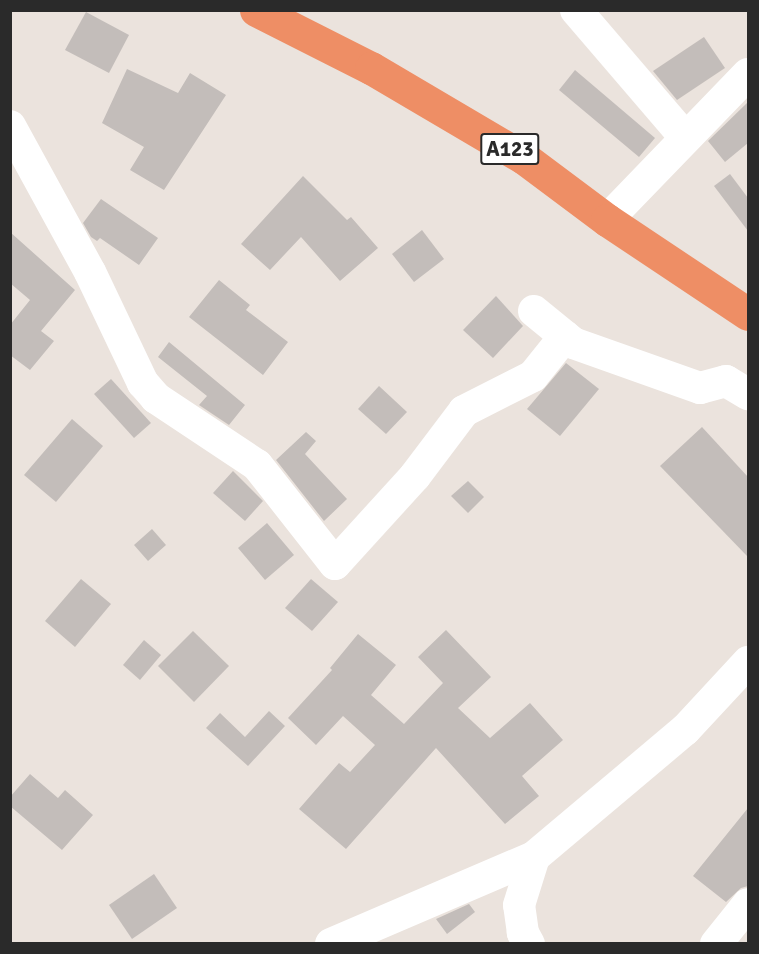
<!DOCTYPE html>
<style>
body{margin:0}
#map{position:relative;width:759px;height:954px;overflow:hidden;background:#ebe3dd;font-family:Signika,sans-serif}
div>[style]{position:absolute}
.building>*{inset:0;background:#c3bdba}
.minor>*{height:32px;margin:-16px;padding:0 16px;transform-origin:16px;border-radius:16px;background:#fff}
.highway>*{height:33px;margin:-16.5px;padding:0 16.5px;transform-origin:16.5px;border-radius:16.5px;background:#ee8e65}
span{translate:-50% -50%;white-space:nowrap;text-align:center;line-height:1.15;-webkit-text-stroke:4.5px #fff;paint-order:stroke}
.shield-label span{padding:2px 4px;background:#fff;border:2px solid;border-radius:4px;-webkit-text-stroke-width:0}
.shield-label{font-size:21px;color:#2a2a2a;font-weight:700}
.frame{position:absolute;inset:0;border:12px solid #2a2a2a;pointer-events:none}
</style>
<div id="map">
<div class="building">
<div style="clip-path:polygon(86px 12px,129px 35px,109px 73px,65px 50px)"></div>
<div style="clip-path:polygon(704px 37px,725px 68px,677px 100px,653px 71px)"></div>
<div style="clip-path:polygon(127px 69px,178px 93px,190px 73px,226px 95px,164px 190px,130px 170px,144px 147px,102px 123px)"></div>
<div style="clip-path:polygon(575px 70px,655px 138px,639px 157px,559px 90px)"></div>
<div style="clip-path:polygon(748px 102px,748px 143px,725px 162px,708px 141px)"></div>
<div style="clip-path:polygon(730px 174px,748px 198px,748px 231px,714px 186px)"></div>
<div style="clip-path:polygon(303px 176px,347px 220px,351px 217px,378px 248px,340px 281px,301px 237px,270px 270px,241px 244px)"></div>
<div style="clip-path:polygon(101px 199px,158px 238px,139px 265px,100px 238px,97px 241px,91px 237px,83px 223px)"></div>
<div style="clip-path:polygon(422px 230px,444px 259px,414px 282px,392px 254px)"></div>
<div style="clip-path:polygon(10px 232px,75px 290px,41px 331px,54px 341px,30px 370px,10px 355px,10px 325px,30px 300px,10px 283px)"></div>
<div style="clip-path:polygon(219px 280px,250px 305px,246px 310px,288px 342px,263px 375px,189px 317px)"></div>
<div style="clip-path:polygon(496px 296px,523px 326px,493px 358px,463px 330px)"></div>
<div style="clip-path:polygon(169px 342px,245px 405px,229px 425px,199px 405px,207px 396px,158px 357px)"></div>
<div style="clip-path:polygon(566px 363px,599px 389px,560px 436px,527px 409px)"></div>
<div style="clip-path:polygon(111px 379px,151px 423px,134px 438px,94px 394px)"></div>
<div style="clip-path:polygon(379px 386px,407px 412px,386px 434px,358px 409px)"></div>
<div style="clip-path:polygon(72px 419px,103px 446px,56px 502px,24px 475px)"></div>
<div style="clip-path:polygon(702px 427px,748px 477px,748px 557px,660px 466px)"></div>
<div style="clip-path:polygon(306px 432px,316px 441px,305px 454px,347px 499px,324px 521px,276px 460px)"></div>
<div style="clip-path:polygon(233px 471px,263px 501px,245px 521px,213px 493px)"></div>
<div style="clip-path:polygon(468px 481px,484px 497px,468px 513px,451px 496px)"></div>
<div style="clip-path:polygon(267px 523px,294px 555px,265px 580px,238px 548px)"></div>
<div style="clip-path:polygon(152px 529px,166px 545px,148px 561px,134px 545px)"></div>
<div style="clip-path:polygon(81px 579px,111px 604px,75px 647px,45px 621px)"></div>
<div style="clip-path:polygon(311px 579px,338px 602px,312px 631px,285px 608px)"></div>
<div style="clip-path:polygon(446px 630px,491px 677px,458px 708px,490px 738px,530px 703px,563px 740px,522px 776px,539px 796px,505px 824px,436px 748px,346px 849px,299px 809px,339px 763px,350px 772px,375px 745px,343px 716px,316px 745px,288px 718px,332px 670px,330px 668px,358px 634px,396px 665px,371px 695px,404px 724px,443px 683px,418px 657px)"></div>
<div style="clip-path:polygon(193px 631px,229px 666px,194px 702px,158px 666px)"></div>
<div style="clip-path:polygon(144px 640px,161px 655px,140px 680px,123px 665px)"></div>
<div style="clip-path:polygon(269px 711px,285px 726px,248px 766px,206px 728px,220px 713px,245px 737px)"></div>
<div style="clip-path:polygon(30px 774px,58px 798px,65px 790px,93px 815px,62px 850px,10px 806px,10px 797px)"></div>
<div style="clip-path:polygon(748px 808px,748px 886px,741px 888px,726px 902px,693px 876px)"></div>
<div style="clip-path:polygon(154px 874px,177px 908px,132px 939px,109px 905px)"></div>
<div style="clip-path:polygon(469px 904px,475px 912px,447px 934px,436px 919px)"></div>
</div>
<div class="minor">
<div style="left:576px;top:10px;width:167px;rotate:49.4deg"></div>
<div style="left:10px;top:126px;width:166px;rotate:61.3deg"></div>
<div style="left:90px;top:272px;width:123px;rotate:64.5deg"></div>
<div style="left:143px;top:383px;width:20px;rotate:49deg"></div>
<div style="left:156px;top:398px;width:121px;rotate:33.6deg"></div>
<div style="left:257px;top:465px;width:126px;rotate:51.8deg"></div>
<div style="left:335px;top:564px;width:119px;rotate:-47.7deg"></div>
<div style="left:415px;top:476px;width:81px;rotate:-53deg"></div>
<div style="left:464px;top:411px;width:77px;rotate:-26.9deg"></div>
<div style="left:533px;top:376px;width:51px;rotate:-51.3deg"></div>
<div style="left:607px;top:220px;width:203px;rotate:-46deg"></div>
<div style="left:534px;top:311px;width:50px;rotate:39.4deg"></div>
<div style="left:573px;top:343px;width:135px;rotate:19.5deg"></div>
<div style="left:700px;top:388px;width:27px;rotate:-15deg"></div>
<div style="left:726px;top:381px;width:26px;rotate:31deg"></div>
<div style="left:331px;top:944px;width:221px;rotate:-23.2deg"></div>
<div style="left:534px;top:857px;width:197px;rotate:-40.1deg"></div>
<div style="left:685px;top:730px;width:93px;rotate:-47.2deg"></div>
<div style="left:529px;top:944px;width:13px;rotate:-119deg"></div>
<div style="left:523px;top:933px;width:28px;rotate:-98deg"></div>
<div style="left:519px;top:905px;width:50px;rotate:-72.6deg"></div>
<div style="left:716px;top:944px;width:51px;rotate:-51.3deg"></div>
</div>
<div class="highway">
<div style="left:256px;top:10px;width:129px;rotate:26.8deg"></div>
<div style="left:371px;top:68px;width:178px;rotate:30.5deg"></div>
<div style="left:524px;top:158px;width:104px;rotate:36.8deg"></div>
<div style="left:607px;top:220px;width:169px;rotate:33.7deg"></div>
</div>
<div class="shield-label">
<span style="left:510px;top:149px">A123</span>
</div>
<div class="frame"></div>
</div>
